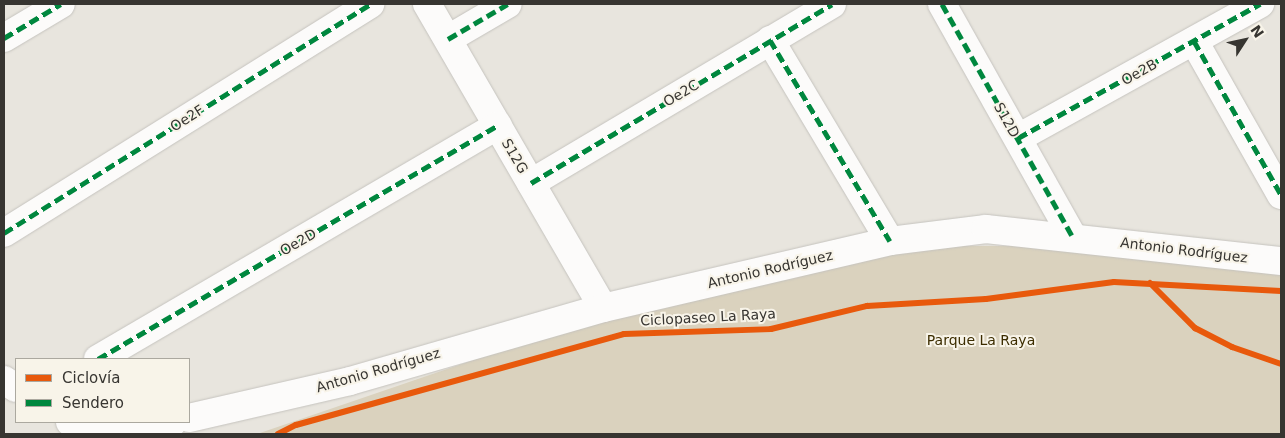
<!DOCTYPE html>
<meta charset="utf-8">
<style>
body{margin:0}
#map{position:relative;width:1285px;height:438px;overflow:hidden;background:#e8e5de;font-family:"DejaVu Sans",sans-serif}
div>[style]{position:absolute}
.green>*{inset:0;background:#dad2be}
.roads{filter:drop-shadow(0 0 1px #c5c3be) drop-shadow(0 0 1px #c5c3be)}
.street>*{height:28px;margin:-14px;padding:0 14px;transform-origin:14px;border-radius:14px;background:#fcfbfa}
.secondary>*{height:28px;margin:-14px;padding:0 14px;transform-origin:14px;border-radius:14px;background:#fcfbfa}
.quiet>*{height:5px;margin-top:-2.5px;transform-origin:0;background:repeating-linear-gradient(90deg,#00873e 0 10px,transparent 0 15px)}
.cycleway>*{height:6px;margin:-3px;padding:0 3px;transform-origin:3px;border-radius:3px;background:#e8590c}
span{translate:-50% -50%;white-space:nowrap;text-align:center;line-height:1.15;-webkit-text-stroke:4px #f8f4e9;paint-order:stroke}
.street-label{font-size:14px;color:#373531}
.park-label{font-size:14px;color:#3c2d00}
.frame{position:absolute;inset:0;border:5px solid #373531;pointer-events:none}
.legend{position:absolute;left:15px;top:358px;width:175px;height:65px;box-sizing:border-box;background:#f8f4e9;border:1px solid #aba89f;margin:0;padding:6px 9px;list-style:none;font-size:15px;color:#373531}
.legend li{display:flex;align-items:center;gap:10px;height:25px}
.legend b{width:25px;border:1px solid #aba89f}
.north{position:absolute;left:1220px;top:15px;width:50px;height:50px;-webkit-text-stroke:4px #f8f4e9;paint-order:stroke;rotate:55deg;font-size:14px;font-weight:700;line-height:20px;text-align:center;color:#373531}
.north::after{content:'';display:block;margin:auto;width:18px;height:22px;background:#373531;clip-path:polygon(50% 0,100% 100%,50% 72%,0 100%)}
</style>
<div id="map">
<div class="green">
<div style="clip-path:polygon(891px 246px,1079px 246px,1281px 275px,1281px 434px,257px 434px,602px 316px)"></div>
</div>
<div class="roads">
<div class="street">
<div style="left:427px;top:4px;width:351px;rotate:59.9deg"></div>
<div style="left:942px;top:4px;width:266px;rotate:60.7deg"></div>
<div style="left:4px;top:38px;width:66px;rotate:-30.8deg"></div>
<div style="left:448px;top:39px;width:69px;rotate:-30.3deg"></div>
<div style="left:770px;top:40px;width:234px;rotate:59.2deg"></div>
<div style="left:1194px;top:41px;width:177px;rotate:60.5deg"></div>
<div style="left:1018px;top:138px;width:277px;rotate:-29deg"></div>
<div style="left:531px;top:183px;width:350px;rotate:-30.7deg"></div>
<div style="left:4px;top:233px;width:432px;rotate:-32deg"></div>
<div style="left:98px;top:359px;width:463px;rotate:-30.3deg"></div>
</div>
<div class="secondary">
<div style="left:4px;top:380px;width:14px;rotate:34deg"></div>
<div style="left:189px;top:418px;width:165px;rotate:-12.9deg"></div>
<div style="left:350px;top:381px;width:263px;rotate:-16.1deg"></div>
<div style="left:603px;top:308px;width:295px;rotate:-13.1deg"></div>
<div style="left:890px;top:241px;width:97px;rotate:-7.1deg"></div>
<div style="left:986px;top:229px;width:297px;rotate:6.2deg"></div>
<div style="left:70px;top:422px;width:30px;rotate:17deg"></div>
<div style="left:99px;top:431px;width:26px;rotate:2deg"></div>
<div style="left:125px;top:432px;width:49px;rotate:-11.8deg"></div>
</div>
</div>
<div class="quiet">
<div style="left:942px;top:4px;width:266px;rotate:60.7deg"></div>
<div style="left:4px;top:38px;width:66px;rotate:-30.8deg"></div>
<div style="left:448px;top:39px;width:69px;rotate:-30.3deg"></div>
<div style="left:770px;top:40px;width:234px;rotate:59.2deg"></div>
<div style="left:1194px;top:41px;width:177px;rotate:60.5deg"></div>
<div style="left:1018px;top:138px;width:277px;rotate:-29deg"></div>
<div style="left:531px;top:183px;width:350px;rotate:-30.7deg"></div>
<div style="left:4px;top:233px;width:432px;rotate:-32deg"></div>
<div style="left:98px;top:359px;width:463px;rotate:-30.3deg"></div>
</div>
<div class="cycleway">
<div style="left:1150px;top:283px;width:64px;rotate:45deg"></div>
<div style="left:1195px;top:328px;width:42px;rotate:27.2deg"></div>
<div style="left:1232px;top:347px;width:52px;rotate:19.1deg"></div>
<div style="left:278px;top:434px;width:20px;rotate:-27deg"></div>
<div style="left:296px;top:425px;width:340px;rotate:-15.5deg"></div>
<div style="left:624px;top:334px;width:147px;rotate:-1.9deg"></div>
<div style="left:771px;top:329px;width:99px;rotate:-13.5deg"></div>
<div style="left:867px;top:306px;width:119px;rotate:-3.4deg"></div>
<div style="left:986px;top:299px;width:129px;rotate:-7.6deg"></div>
<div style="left:1114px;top:282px;width:167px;rotate:3.1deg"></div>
</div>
<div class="street-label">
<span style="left:1139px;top:72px;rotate:-29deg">Oe2B</span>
<span style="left:681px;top:93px;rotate:-31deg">Oe2C</span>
<span style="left:187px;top:118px;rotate:-32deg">Oe2F</span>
<span style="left:1007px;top:120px;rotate:61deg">S12D</span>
<span style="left:515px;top:156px;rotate:60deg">S12G</span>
<span style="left:298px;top:242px;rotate:-30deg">Oe2D</span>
<span style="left:1184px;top:250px;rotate:7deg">Antonio Rodríguez</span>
<span style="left:770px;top:269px;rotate:-13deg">Antonio Rodríguez</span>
<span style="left:708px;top:317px;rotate:-3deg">Ciclopaseo La Raya</span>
<span style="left:378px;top:370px;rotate:-16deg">Antonio Rodríguez</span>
</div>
<div class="park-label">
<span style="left:981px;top:340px">Parque La Raya</span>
</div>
<div class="frame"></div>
<ul class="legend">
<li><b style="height:6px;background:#e8590c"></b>Ciclovía</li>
<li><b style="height:6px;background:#00873e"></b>Sendero</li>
</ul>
<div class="north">N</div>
</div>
